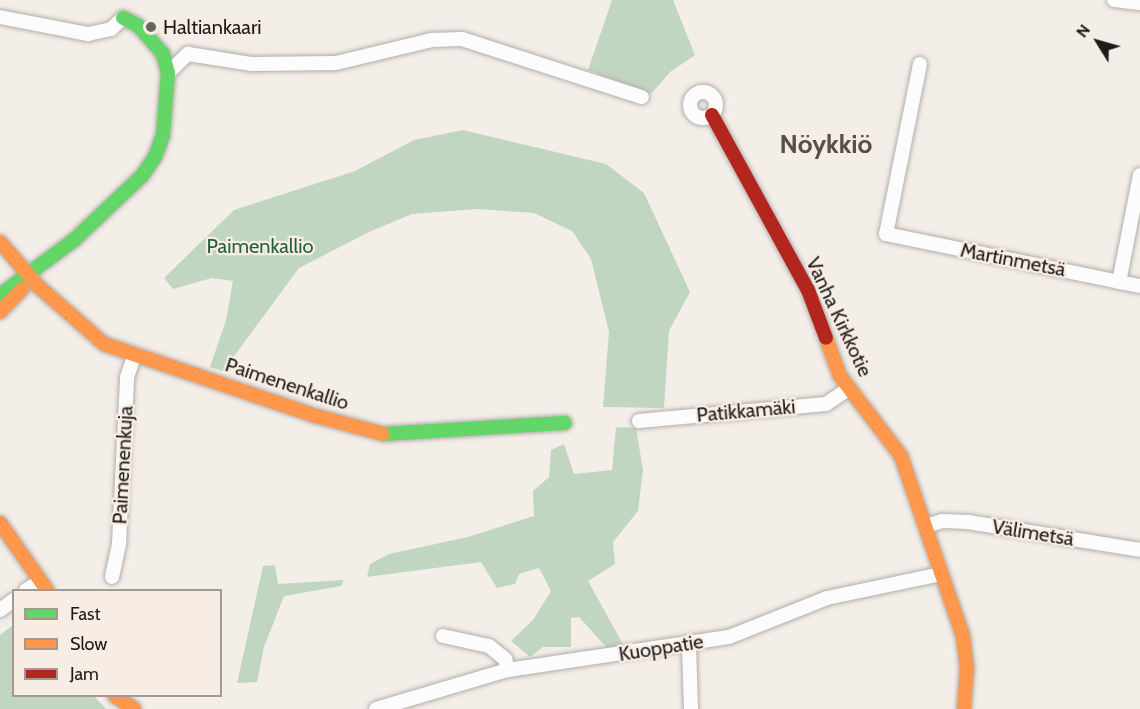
<!DOCTYPE html>
<meta charset="utf-8">
<style>
body{margin:0}
#map{position:relative;width:1140px;height:709px;overflow:hidden;background:#f4eee8;font-family:Cabin,sans-serif}
div>[style]{position:absolute}
.forest>*{inset:0;background:#c1d6c0}
.roads{filter:drop-shadow(0 0 2px #b3aeaa) drop-shadow(0 0 2px #b3aeaa)}
.street>*{height:14px;margin:-7px;padding:0 7px;transform-origin:7px;border-radius:7px;background:#fdfcfc}
.street>.ring{margin:-7px;padding:0;box-sizing:content-box;background:none;border:14px solid #fdfcfc;border-radius:50%}
.fast>*{height:14px;margin:-7px;padding:0 7px;transform-origin:7px;border-radius:7px;background:#63d668}
.slow>*{height:14px;margin:-7px;padding:0 7px;transform-origin:7px;border-radius:7px;background:#ff974d}
.jam>*{height:14px;margin:-7px;padding:0 7px;transform-origin:7px;border-radius:7px;background:#b3261e}
.dots>*{width:16px;height:16px;translate:-50% -50%;box-sizing:border-box;border:3px solid #f8ede4;border-radius:50%}
span{translate:-50% -50%;white-space:nowrap;text-align:center;line-height:1.15;-webkit-text-stroke:4.5px #f8ede4;paint-order:stroke}
.poi-label{font-size:20px;color:#1e1b17}
.left{translate:0 -50%;text-align:left}
.park-label{font-size:20px;color:#216236}
.street-label{font-size:20px;color:#1e1b17}
.district-label{font-size:26px;color:#584f48;font-weight:700}
.legend{position:absolute;left:12px;top:589px;width:210px;height:108px;box-sizing:border-box;background:#f8ede4;border:2px solid #a19992;margin:0;padding:8px 10px;list-style:none;font-size:18px;color:#1e1b17}
.legend li{display:flex;align-items:center;gap:12px;height:30px}
.legend b{width:30px;border:2px solid #a19992}
.north{position:absolute;left:1068px;top:12px;width:60px;height:60px;-webkit-text-stroke:4px #f8ede4;paint-order:stroke;rotate:307deg;font-size:16px;font-weight:700;line-height:24px;text-align:center;color:#1e1b17}
.north::after{content:'';display:block;margin:auto;width:21px;height:27px;background:#1e1b17;clip-path:polygon(50% 0,100% 100%,50% 72%,0 100%)}
</style>
<div id="map">
<div class="forest">
<div style="clip-path:polygon(612px 0,673px 0,695px 55px,670px 72px,651px 94px,588px 70px)"></div>
<div style="clip-path:polygon(463px 130px,606px 164px,644px 193px,690px 292px,669px 331px,664px 408px,603px 407px,609px 332px,591px 259px,572px 231px,534px 213px,477px 209px,412px 214px,369px 232px,299px 268px,223px 371px,210px 367px,226px 320px,233px 281px,212px 278px,173px 289px,164px 278px,234px 210px,355px 171px,414px 140px)"></div>
<div style="clip-path:polygon(616px 427px,636px 428px,643px 470px,638px 511px,613px 542px,615px 564px,588px 581px,624px 646px,608px 649px,579px 617px,571px 618px,571px 647px,543px 647px,530px 657px,511px 641px,533px 620px,551px 591px,539px 568px,519px 574px,515px 584px,497px 588px,481px 562px,367px 577px,370px 564px,389px 554px,468px 537px,534px 516px,533px 491px,549px 477px,551px 450px,564px 444px,574px 474px,612px 470px)"></div>
<div style="clip-path:polygon(275px 565px,278px 584px,344px 580px,341px 586px,284px 596px,264px 647px,257px 682px,237px 683px,263px 566px)"></div>
<div style="clip-path:polygon(13px 625px,14px 696px,94px 696px,106px 709px,0 709px,0 635px)"></div>
</div>
<div class="roads">
<div class="street">
<div style="left:1114px;top:0;width:26px;rotate:7deg"></div>
<div style="left:0;top:17px;width:90px;rotate:10.9deg"></div>
<div style="left:88px;top:34px;width:24px;rotate:-12deg"></div>
<div style="left:111px;top:29px;width:16px;rotate:-43deg"></div>
<div style="left:920px;top:64px;width:173px;rotate:101.3deg"></div>
<div style="left:886px;top:234px;width:259px;rotate:11.6deg"></div>
<div style="left:168px;top:73px;width:28px;rotate:-44deg"></div>
<div style="left:188px;top:54px;width:65px;rotate:8.9deg"></div>
<div style="left:252px;top:64px;width:84px;rotate:-0.7deg"></div>
<div style="left:336px;top:63px;width:99px;rotate:-13.5deg"></div>
<div style="left:432px;top:40px;width:30px;rotate:-2deg"></div>
<div style="left:462px;top:39px;width:189px;rotate:17.9deg"></div>
<div class="ring" style="left:690px;top:92px;width:12px;height:12px"></div>
<div style="left:1119px;top:282px;width:109px;rotate:-78.9deg"></div>
<div style="left:639px;top:421px;width:188px;rotate:-5.2deg"></div>
<div style="left:826px;top:404px;width:27px;rotate:-34deg"></div>
<div style="left:926px;top:526px;width:17px;rotate:-17deg"></div>
<div style="left:942px;top:521px;width:26px;rotate:2deg"></div>
<div style="left:968px;top:522px;width:174px;rotate:9.2deg"></div>
<div style="left:112px;top:577px;width:35px;rotate:-78deg"></div>
<div style="left:119px;top:543px;width:166px;rotate:-87.2deg"></div>
<div style="left:127px;top:377px;width:24px;rotate:-71deg"></div>
<div style="left:26px;top:590px;width:17px;rotate:-31deg"></div>
<div style="left:0;top:610px;width:17px;rotate:-36deg"></div>
<div style="left:443px;top:636px;width:47px;rotate:12.3deg"></div>
<div style="left:489px;top:646px;width:21px;rotate:39deg"></div>
<div style="left:505px;top:659px;width:11px;rotate:75deg"></div>
<div style="left:689px;top:645px;width:64px;rotate:88.2deg"></div>
<div style="left:376px;top:709px;width:138px;rotate:-16.5deg"></div>
<div style="left:508px;top:670px;width:223px;rotate:-8.5deg"></div>
<div style="left:729px;top:637px;width:105px;rotate:-21.7deg"></div>
<div style="left:827px;top:598px;width:116px;rotate:-11.9deg"></div>
</div>
<div class="fast">
<div style="left:0;top:295px;width:92px;rotate:-36.6deg"></div>
<div style="left:74px;top:240px;width:93px;rotate:-43.3deg"></div>
<div style="left:142px;top:176px;width:23px;rotate:-56deg"></div>
<div style="left:155px;top:157px;width:23px;rotate:-70deg"></div>
<div style="left:163px;top:135px;width:62px;rotate:-85.4deg"></div>
<div style="left:168px;top:73px;width:20px;rotate:-105deg"></div>
<div style="left:163px;top:54px;width:37px;rotate:-131deg"></div>
<div style="left:139px;top:26px;width:18px;rotate:-153deg"></div>
<div style="left:383px;top:434px;width:182px;rotate:-3.5deg"></div>
</div>
<div class="slow">
<div style="left:0;top:242px;width:58px;rotate:49.2deg"></div>
<div style="left:38px;top:286px;width:88px;rotate:41.3deg"></div>
<div style="left:104px;top:344px;width:224px;rotate:18.8deg"></div>
<div style="left:316px;top:416px;width:69px;rotate:15deg"></div>
<div style="left:0;top:312px;width:32px;rotate:-46deg"></div>
<div style="left:826px;top:338px;width:40px;rotate:69.8deg"></div>
<div style="left:840px;top:376px;width:101px;rotate:52.7deg"></div>
<div style="left:901px;top:456px;width:190px;rotate:71deg"></div>
<div style="left:963px;top:636px;width:31px;rotate:83deg"></div>
<div style="left:967px;top:667px;width:42px;rotate:94.1deg"></div>
<div style="left:0;top:523px;width:82px;rotate:55deg"></div>
<div style="left:115px;top:696px;width:23px;rotate:34deg"></div>
</div>
<div class="jam">
<div style="left:712px;top:115px;width:200px;rotate:61.3deg"></div>
<div style="left:808px;top:290px;width:51px;rotate:69.4deg"></div>
</div>
</div>
<div class="dots">
<div style="left:151px;top:27px;background:#696560"></div>
</div>
<div class="poi-label">
<span class="left" style="left:163px;top:27px">Haltiankaari</span>
</div>
<div class="park-label">
<span style="left:260px;top:246px">Paimenkallio</span>
</div>
<div class="street-label">
<span style="left:1013px;top:260px;rotate:11deg">Martinmetsä</span>
<span style="left:839px;top:317px;rotate:65deg">Vanha Kirkkotie</span>
<span style="left:287px;top:384px;rotate:18deg">Paimenenkallio</span>
<span style="left:746px;top:411px;rotate:-5deg">Patikkamäki</span>
<span style="left:123px;top:465px;rotate:-87deg">Paimenenkuja</span>
<span style="left:1033px;top:533px;rotate:9deg">Välimetsä</span>
<span style="left:661px;top:648px;rotate:-9deg">Kuoppatie</span>
</div>
<div class="district-label">
<span style="left:826px;top:145px">Nöykkiö</span>
</div>
<ul class="legend">
<li><b style="height:8px;background:#63d668"></b>Fast</li>
<li><b style="height:8px;background:#ff974d"></b>Slow</li>
<li><b style="height:8px;background:#b3261e"></b>Jam</li>
</ul>
<div class="north">N</div>
</div>
